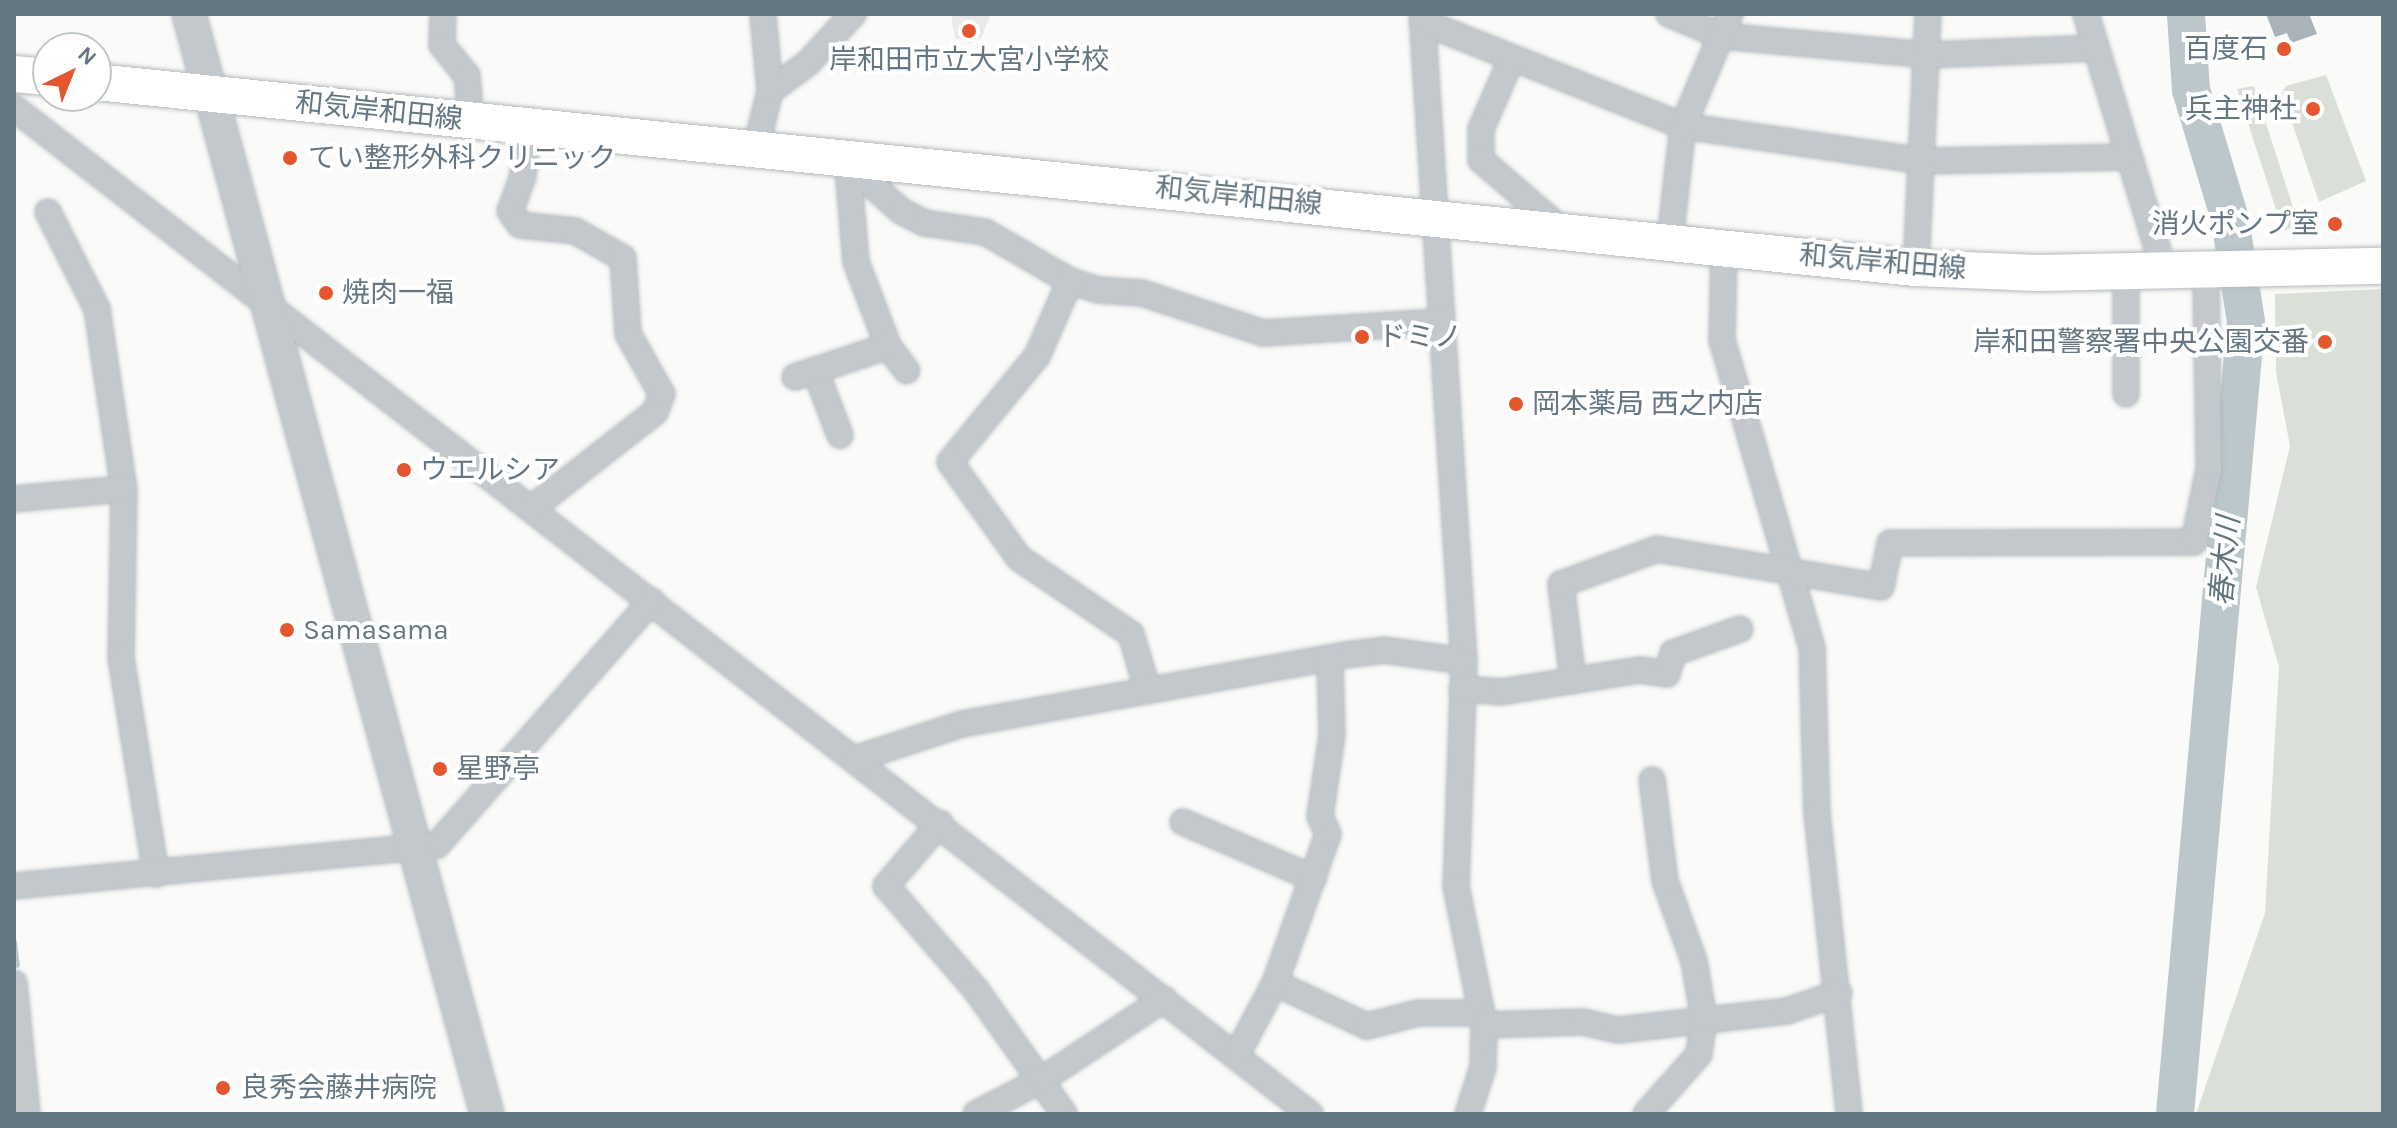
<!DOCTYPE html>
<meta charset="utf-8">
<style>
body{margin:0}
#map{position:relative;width:2397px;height:1128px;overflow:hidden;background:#fafaf8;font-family:Karla,"Noto Sans JP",sans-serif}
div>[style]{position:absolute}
.built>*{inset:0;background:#e8e9e9}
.green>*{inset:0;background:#dadfd7}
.stream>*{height:6px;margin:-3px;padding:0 3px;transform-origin:3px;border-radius:3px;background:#bbc7cb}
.river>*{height:38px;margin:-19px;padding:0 19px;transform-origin:19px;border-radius:19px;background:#bbc7cb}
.building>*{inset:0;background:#aab3b9}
.roads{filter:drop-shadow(0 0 2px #b3babf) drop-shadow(0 0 2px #b3babf)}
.minor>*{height:24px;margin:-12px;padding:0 12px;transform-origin:12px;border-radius:12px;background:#c3c8cc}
.tertiary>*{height:32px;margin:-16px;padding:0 16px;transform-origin:16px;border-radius:16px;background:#c3c8cc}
.secondary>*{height:36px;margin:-18px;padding:0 18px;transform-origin:18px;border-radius:18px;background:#fff}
.dots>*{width:22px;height:22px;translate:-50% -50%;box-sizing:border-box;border:4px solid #fff;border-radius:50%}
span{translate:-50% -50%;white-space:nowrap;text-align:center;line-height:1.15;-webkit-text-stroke:8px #fff;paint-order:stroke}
.poi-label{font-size:28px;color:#657683}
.right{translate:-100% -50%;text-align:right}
.left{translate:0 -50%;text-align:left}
.street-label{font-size:28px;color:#657683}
.water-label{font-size:30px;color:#60757c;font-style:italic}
.frame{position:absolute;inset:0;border:16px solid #657683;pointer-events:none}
.north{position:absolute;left:32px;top:32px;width:80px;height:80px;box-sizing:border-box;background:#fff;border:2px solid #c1c8cd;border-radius:50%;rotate:43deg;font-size:22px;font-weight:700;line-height:32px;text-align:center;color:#657683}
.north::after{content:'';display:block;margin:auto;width:28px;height:36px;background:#e4572e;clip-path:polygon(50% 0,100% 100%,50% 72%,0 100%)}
</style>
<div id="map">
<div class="built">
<div style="clip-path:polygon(951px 14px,991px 14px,981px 38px,970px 43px,955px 38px)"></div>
</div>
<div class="green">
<div style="clip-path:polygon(2326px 75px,2366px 181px,2319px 202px,2282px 93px,2286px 86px)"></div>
<div style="clip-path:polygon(2254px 86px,2299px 226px,2298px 227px,2283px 231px,2237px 89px)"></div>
<div style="clip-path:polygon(2383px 289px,2383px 1114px,2196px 1114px,2265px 913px,2279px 667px,2256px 587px,2290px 446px,2276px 372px,2275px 294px)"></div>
</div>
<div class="stream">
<div style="left:14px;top:942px;width:23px;rotate:83deg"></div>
</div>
<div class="river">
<div style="left:2175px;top:1114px;width:795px;rotate:-84.88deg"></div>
<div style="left:2246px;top:322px;width:104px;rotate:-98.8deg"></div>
<div style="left:2230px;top:219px;width:135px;rotate:-106.8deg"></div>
<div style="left:2191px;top:90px;width:76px;rotate:-93.8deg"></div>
</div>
<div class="building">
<div style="clip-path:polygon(2266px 14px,2309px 14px,2317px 34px,2291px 43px,2287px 33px,2275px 37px)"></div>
</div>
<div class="roads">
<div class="minor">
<div style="left:443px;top:14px;width:31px;rotate:92deg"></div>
<div style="left:442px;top:45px;width:40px;rotate:51deg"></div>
<div style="left:467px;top:76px;width:44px;rotate:84.8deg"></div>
<div style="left:1422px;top:14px;width:648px;rotate:86.29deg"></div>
<div style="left:1464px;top:661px;width:225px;rotate:92deg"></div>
<div style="left:1456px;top:886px;width:142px;rotate:78.6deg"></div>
<div style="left:1484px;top:1025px;width:42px;rotate:91.4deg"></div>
<div style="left:1483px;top:1067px;width:49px;rotate:107.7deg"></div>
<div style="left:1669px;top:14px;width:56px;rotate:22.9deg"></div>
<div style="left:1721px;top:36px;width:208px;rotate:5.2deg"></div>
<div style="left:1928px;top:55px;width:167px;rotate:-2.4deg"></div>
<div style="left:2086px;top:14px;width:269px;rotate:73.1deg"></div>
<div style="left:1423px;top:22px;width:280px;rotate:21.8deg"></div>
<div style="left:1683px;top:126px;width:244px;rotate:8.3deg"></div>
<div style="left:1924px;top:161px;width:204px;rotate:-1.1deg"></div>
<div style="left:1512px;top:58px;width:77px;rotate:113.6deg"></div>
<div style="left:1481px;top:129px;width:31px;rotate:90deg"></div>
<div style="left:1481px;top:160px;width:106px;rotate:40.8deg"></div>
<div style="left:770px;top:91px;width:47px;rotate:-36.4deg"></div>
<div style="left:808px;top:63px;width:67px;rotate:-47.4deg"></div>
<div style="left:14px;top:108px;width:1641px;rotate:37.82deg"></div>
<div style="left:528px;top:126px;width:50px;rotate:95.7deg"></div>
<div style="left:523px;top:176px;width:37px;rotate:110deg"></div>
<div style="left:510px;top:211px;width:17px;rotate:54deg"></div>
<div style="left:520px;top:225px;width:55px;rotate:6.2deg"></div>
<div style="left:575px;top:231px;width:55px;rotate:29.4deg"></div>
<div style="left:623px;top:258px;width:76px;rotate:86.2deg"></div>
<div style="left:628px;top:334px;width:69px;rotate:60.5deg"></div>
<div style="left:662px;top:394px;width:19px;rotate:111deg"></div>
<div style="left:655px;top:412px;width:157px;rotate:142deg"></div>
<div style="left:756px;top:148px;width:59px;rotate:-76.2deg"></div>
<div style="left:770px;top:91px;width:77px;rotate:-95.2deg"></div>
<div style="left:847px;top:157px;width:105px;rotate:85.1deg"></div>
<div style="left:856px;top:262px;width:90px;rotate:69.1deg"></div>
<div style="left:888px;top:346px;width:31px;rotate:53deg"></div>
<div style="left:847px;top:163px;width:72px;rotate:41.6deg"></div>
<div style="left:901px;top:211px;width:27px;rotate:27deg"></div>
<div style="left:925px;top:223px;width:61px;rotate:8.5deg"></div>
<div style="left:985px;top:232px;width:98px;rotate:30deg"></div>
<div style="left:1070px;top:281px;width:29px;rotate:18deg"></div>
<div style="left:1098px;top:290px;width:44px;rotate:3.9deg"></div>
<div style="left:1142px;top:293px;width:128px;rotate:18.2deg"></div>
<div style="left:1264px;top:333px;width:174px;rotate:-3.6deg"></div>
<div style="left:48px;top:212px;width:109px;rotate:63.2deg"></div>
<div style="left:97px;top:309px;width:182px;rotate:81.5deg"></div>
<div style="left:124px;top:489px;width:169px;rotate:91deg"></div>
<div style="left:121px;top:658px;width:219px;rotate:80.8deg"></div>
<div style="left:1670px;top:241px;width:116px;rotate:-83.6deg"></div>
<div style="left:1683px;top:126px;width:121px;rotate:-67.2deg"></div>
<div style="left:1724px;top:247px;width:93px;rotate:91.2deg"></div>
<div style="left:1722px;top:340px;width:321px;rotate:73.7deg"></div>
<div style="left:1812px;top:648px;width:165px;rotate:88.3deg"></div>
<div style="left:1817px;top:813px;width:303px;rotate:83.9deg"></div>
<div style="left:1916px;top:268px;width:254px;rotate:-87.3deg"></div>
<div style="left:1070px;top:281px;width:82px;rotate:113.7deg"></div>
<div style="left:1037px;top:356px;width:137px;rotate:129.4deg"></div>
<div style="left:950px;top:462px;width:118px;rotate:54.3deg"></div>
<div style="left:1019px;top:558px;width:135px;rotate:34.2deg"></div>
<div style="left:1131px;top:634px;width:59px;rotate:73.4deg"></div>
<div style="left:815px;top:370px;width:70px;rotate:69deg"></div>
<div style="left:795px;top:377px;width:98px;rotate:-18.4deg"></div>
<div style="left:2126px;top:394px;width:122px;rotate:-90deg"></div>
<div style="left:14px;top:499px;width:110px;rotate:-5.2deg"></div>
<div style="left:1573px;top:681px;width:98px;rotate:-97.1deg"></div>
<div style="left:1561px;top:584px;width:102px;rotate:-20deg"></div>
<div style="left:1657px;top:549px;width:227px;rotate:9.6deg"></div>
<div style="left:1881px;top:587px;width:45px;rotate:-78.4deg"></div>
<div style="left:1890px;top:543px;width:304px;rotate:-0.2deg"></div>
<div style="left:2194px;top:542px;width:75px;rotate:-78.4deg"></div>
<div style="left:2209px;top:469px;width:198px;rotate:-90.9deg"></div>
<div style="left:1462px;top:689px;width:39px;rotate:4deg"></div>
<div style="left:1501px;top:692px;width:141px;rotate:-9deg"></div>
<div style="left:1640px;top:670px;width:27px;rotate:8deg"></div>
<div style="left:1667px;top:674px;width:22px;rotate:-74deg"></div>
<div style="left:1673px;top:653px;width:71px;rotate:-19.7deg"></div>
<div style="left:858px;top:758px;width:109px;rotate:-18.1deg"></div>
<div style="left:962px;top:724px;width:389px;rotate:-10.2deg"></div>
<div style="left:1345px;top:655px;width:38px;rotate:-7deg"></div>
<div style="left:1383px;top:650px;width:82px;rotate:7.7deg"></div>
<div style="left:1183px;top:822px;width:142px;rotate:23.3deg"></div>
<div style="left:940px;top:823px;width:83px;rotate:130.6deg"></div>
<div style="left:886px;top:886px;width:138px;rotate:49.1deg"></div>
<div style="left:976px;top:990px;width:152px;rotate:54.6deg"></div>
<div style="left:14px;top:886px;width:425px;rotate:-5.5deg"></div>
<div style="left:437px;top:845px;width:325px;rotate:-48.7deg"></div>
<div style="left:14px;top:983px;width:132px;rotate:84.3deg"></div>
<div style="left:1275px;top:983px;width:102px;rotate:25.1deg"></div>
<div style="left:1367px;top:1026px;width:53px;rotate:-14.3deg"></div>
<div style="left:1418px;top:1013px;width:63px"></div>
<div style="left:1484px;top:1025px;width:99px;rotate:-1.7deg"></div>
<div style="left:1583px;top:1022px;width:36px;rotate:13deg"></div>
<div style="left:1618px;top:1030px;width:170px;rotate:-6.4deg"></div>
<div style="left:1787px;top:1011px;width:55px;rotate:-19.1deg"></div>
<div style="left:1236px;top:1056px;width:83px;rotate:-61.9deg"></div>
<div style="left:1275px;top:983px;width:158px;rotate:-70.4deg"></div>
<div style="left:1328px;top:834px;width:20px;rotate:-114deg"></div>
<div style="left:1320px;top:816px;width:82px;rotate:-81.6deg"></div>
<div style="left:1332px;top:735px;width:77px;rotate:-91.5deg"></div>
<div style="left:976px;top:1114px;width:76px;rotate:-27.6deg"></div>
<div style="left:1043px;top:1079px;width:145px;rotate:-33.5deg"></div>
<div style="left:1646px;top:1114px;width:80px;rotate:-48.5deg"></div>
<div style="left:1699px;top:1054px;width:35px;rotate:-82deg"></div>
<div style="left:1704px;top:1019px;width:59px;rotate:-99.8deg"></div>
<div style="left:1694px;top:961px;width:85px;rotate:-109.9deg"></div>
<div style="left:1665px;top:881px;width:102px;rotate:-97.3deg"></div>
</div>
<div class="tertiary">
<div style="left:189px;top:14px;width:1140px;rotate:74.84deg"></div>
</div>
<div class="secondary">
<div style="left:14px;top:74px;width:34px;rotate:5deg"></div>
<div style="left:96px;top:82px;width:1829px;rotate:5.84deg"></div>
<div style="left:1916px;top:268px;width:122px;rotate:2.3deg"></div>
<div style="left:2038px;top:273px;width:345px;rotate:-1.2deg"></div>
</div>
</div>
<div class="dots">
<div style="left:969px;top:31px;background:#e4572e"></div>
<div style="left:2284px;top:49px;background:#e4572e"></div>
<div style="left:2313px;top:109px;background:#e4572e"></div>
<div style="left:290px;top:158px;background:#e4572e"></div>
<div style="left:2335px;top:224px;background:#e4572e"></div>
<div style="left:326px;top:293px;background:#e4572e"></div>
<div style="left:1362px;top:337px;background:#e4572e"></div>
<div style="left:2325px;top:342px;background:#e4572e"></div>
<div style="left:1516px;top:404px;background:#e4572e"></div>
<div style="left:404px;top:470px;background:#e4572e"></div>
<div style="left:287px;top:630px;background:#e4572e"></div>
<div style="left:440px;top:769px;background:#e4572e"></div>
<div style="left:223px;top:1088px;background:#e4572e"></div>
</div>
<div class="poi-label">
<span class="right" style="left:2268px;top:49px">百度石</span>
<span style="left:969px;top:60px">岸和田市立大宮小学校</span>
<span class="right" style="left:2297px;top:109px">兵主神社</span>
<span class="left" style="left:308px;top:158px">てい整形外科クリニック</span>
<span class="right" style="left:2319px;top:224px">消火ポンプ室</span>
<span class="left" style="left:342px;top:293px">焼肉一福</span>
<span class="left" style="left:1378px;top:337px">ドミノ</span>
<span class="right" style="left:2309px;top:342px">岸和田警察署中央公園交番</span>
<span class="left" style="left:1532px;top:404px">岡本薬局 西之内店</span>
<span class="left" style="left:420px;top:470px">ウエルシア</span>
<span class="left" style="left:303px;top:630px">Samasama</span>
<span class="left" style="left:456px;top:769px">星野亭</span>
<span class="left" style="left:241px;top:1088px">良秀会藤井病院</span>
</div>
<div class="street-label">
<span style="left:379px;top:111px;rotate:6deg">和気岸和田線</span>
<span style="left:1239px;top:196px;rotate:6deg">和気岸和田線</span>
<span style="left:1883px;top:262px;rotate:5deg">和気岸和田線</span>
</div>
<div class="water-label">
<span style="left:2225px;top:561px;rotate:-85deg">春木川</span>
</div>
<div class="frame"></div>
<div class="north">N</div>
</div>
